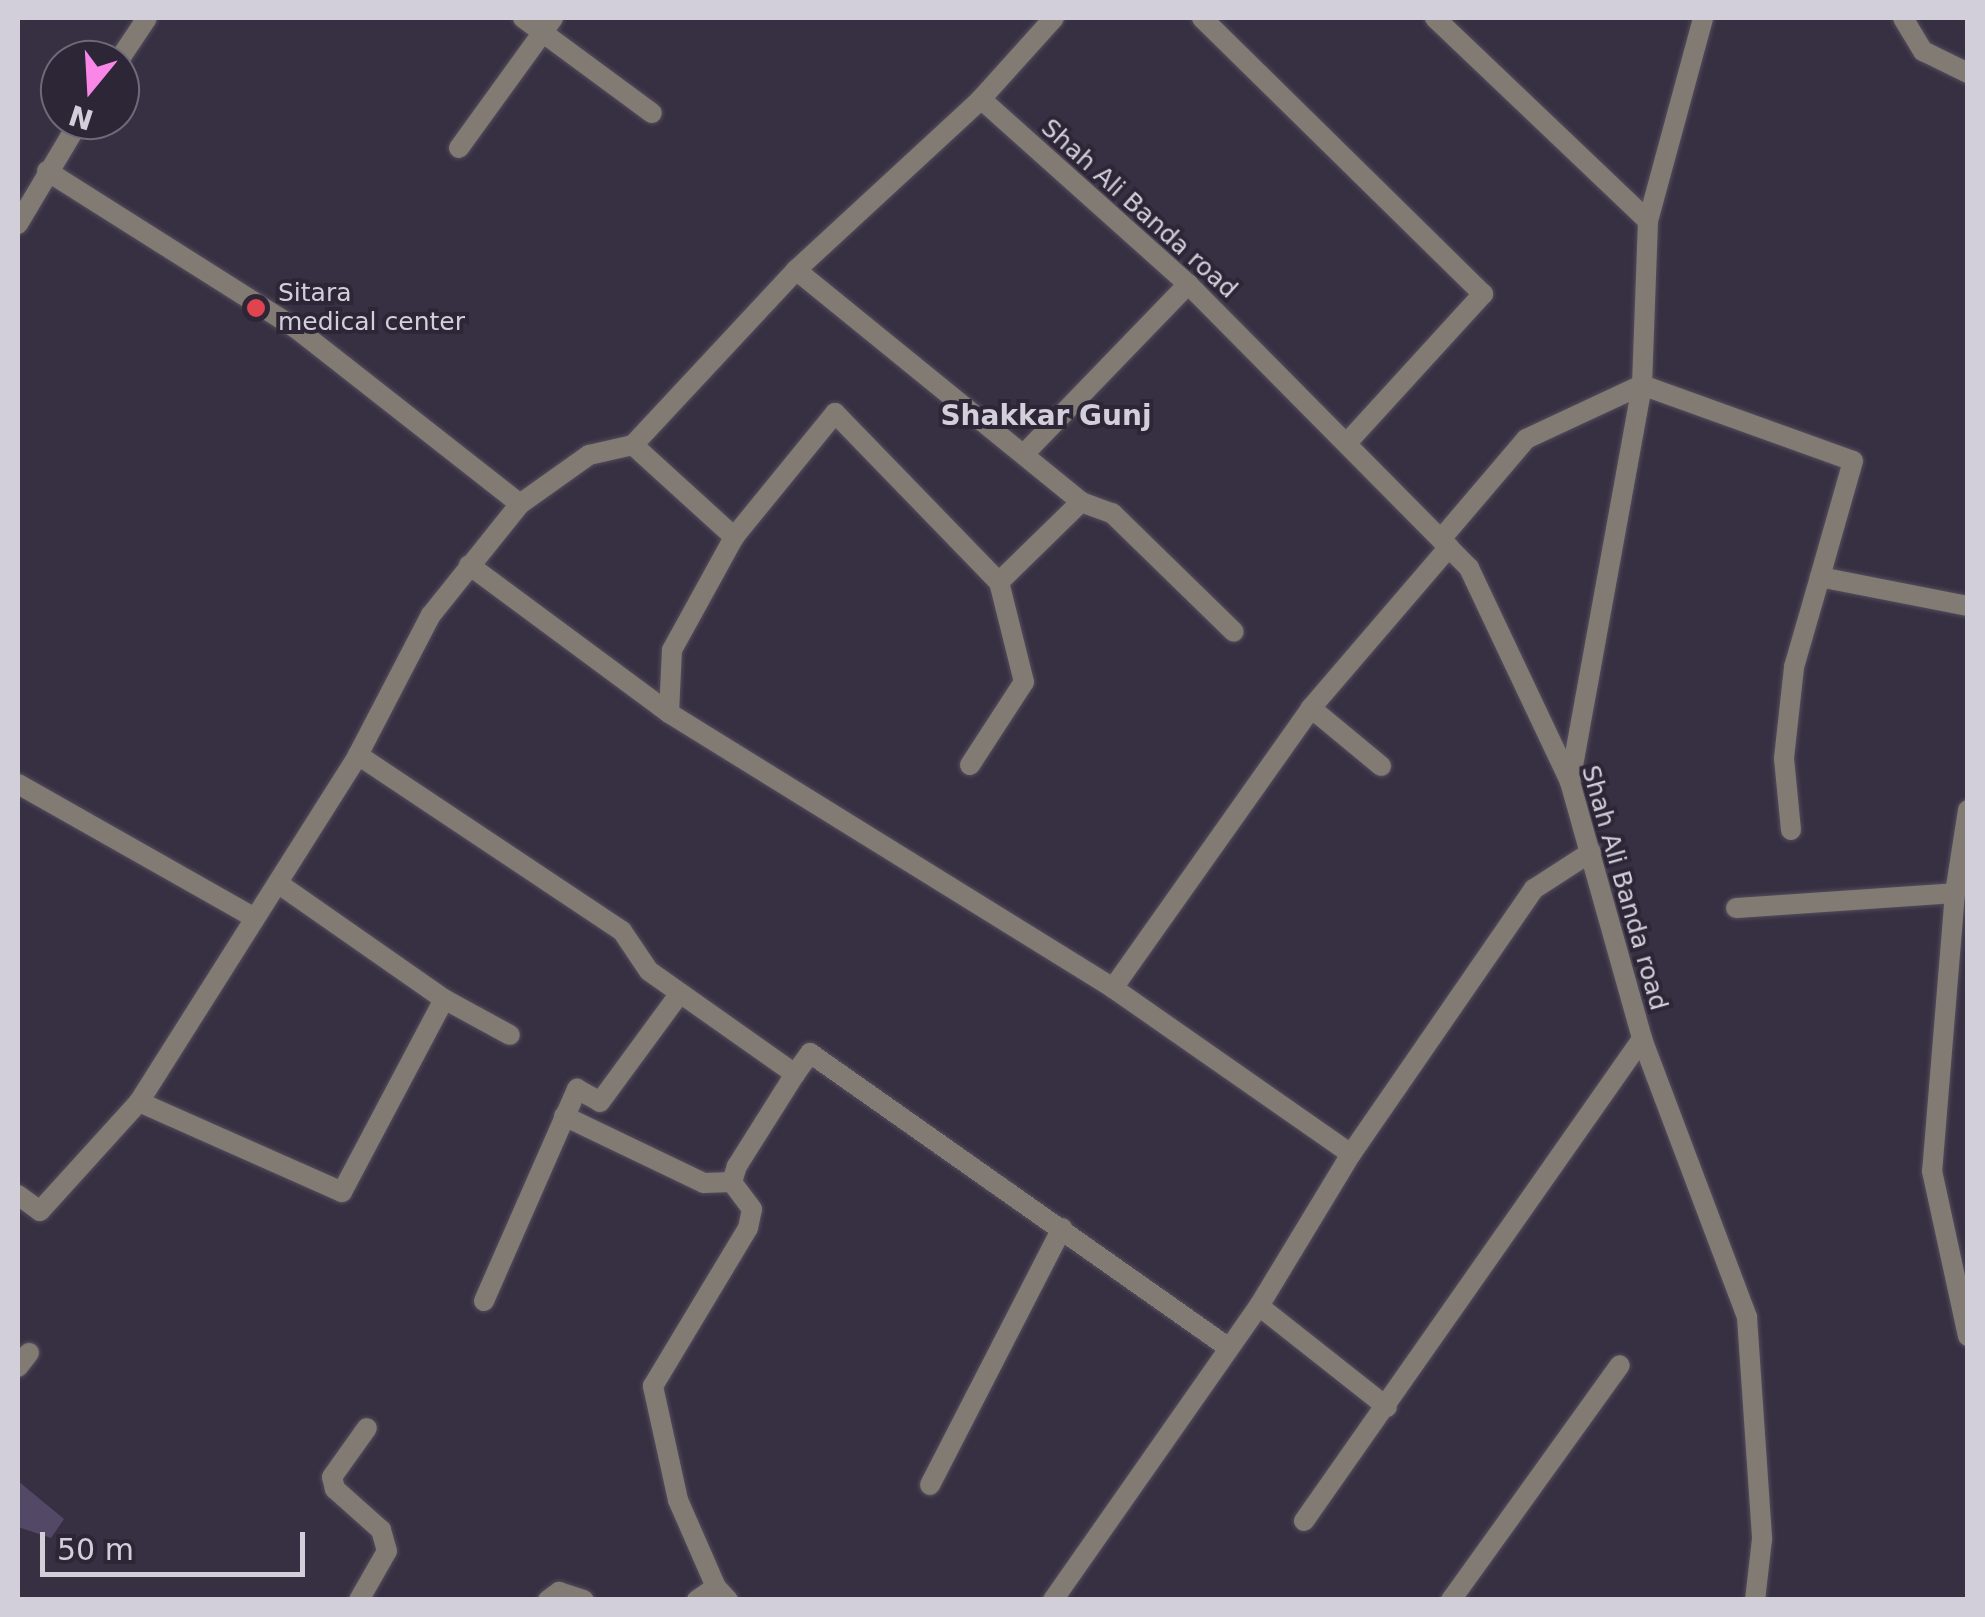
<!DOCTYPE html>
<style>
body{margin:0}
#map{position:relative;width:1985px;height:1617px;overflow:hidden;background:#373042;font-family:"DejaVu Sans",sans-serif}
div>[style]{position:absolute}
.building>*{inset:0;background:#544867}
.roads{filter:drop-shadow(0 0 2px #534d5d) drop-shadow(0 0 2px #534d5d)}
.street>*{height:20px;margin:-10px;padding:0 10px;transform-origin:10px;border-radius:10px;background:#827b73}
.dots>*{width:28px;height:28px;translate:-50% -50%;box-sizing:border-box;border:5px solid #2d2637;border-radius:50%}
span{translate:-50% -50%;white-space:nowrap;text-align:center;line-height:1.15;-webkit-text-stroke:8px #2d2637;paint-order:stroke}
.street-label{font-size:25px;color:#d3cfda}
.poi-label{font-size:25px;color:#d3cfda}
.left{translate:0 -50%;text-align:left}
.neighbourhood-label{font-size:28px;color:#d3cfda;font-weight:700}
.frame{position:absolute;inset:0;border:20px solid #d3cfda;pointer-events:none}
.north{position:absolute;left:40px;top:40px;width:100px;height:100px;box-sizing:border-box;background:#2d2637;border:2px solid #6f6a78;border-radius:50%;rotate:198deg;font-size:28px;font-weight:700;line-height:40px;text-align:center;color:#d3cfda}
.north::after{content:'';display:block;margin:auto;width:35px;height:45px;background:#fa87e8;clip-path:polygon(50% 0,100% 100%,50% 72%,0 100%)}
.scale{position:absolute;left:40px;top:1532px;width:265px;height:45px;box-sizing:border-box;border:5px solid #d3cfda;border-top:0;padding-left:12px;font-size:30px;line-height:35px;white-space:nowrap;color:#d3cfda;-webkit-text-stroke:8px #2d2637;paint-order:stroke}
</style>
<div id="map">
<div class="building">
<div style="clip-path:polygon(18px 1481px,64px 1519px,51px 1538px,18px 1527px)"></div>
</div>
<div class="roads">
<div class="street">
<div style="left:523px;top:18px;width:160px;rotate:36.4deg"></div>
<div style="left:1202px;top:18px;width:394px;rotate:44.5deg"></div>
<div style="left:1483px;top:294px;width:202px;rotate:132.4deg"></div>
<div style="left:1435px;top:18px;width:294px;rotate:43.6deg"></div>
<div style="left:1903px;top:18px;width:39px;rotate:59deg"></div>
<div style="left:1923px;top:51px;width:50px;rotate:26.1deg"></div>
<div style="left:119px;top:60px;width:50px;rotate:-56.3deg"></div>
<div style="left:981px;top:99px;width:278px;rotate:41.8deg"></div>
<div style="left:1188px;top:284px;width:400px;rotate:45.3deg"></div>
<div style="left:1469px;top:568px;width:237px;rotate:64.7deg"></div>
<div style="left:1570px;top:782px;width:267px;rotate:74.3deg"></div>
<div style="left:1642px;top:1039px;width:297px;rotate:69.3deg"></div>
<div style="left:1747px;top:1317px;width:223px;rotate:86.1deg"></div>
<div style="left:1762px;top:1539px;width:61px;rotate:96.5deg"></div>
<div style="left:459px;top:148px;width:160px;rotate:-54.1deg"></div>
<div style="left:47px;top:171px;width:296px;rotate:32.3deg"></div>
<div style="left:297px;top:329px;width:283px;rotate:38.1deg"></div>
<div style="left:18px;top:224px;width:121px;rotate:-59.2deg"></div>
<div style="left:796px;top:270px;width:367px;rotate:39.1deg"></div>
<div style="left:1081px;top:502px;width:33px;rotate:20deg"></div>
<div style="left:1112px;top:513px;width:170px;rotate:44.3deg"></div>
<div style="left:633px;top:445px;width:137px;rotate:42.3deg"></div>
<div style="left:1025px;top:453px;width:235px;rotate:-46deg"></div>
<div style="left:1441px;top:539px;width:131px;rotate:-49.6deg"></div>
<div style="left:1526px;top:439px;width:128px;rotate:-25deg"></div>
<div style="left:1642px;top:385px;width:224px;rotate:19.8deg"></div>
<div style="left:1853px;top:461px;width:121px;rotate:105.9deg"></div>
<div style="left:1820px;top:577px;width:151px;rotate:11.1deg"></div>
<div style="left:469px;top:565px;width:249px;rotate:36.5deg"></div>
<div style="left:669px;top:713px;width:522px;rotate:31.77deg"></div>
<div style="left:1113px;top:988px;width:290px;rotate:34.9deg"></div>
<div style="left:1311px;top:708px;width:91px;rotate:39.6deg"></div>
<div style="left:669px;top:713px;width:63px;rotate:-87.3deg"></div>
<div style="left:672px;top:650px;width:129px;rotate:-61.2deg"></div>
<div style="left:734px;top:537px;width:160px;rotate:-50.8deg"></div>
<div style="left:835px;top:413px;width:235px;rotate:45.9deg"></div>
<div style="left:358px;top:755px;width:317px;rotate:33.7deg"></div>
<div style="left:622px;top:931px;width:48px;rotate:56deg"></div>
<div style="left:649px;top:971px;width:179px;rotate:35.2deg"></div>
<div style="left:795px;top:1074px;width:26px;rotate:-54deg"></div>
<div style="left:810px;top:1053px;width:512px;rotate:35.15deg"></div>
<div style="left:970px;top:765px;width:99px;rotate:-57deg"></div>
<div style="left:1024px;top:682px;width:103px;rotate:-104deg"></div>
<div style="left:999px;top:582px;width:115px;rotate:-44.3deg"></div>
<div style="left:1570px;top:782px;width:403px;rotate:-79.7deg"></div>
<div style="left:1642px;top:385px;width:164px;rotate:-87.9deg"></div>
<div style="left:1648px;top:221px;width:210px;rotate:-74.8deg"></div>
<div style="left:18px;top:784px;width:270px;rotate:29.5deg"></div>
<div style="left:1968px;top:810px;width:84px;rotate:98.9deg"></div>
<div style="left:1955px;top:893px;width:279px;rotate:94.7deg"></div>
<div style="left:1932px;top:1171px;width:169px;rotate:77.7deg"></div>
<div style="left:1791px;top:830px;width:72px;rotate:-95.6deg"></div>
<div style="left:1784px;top:758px;width:92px;rotate:-83.7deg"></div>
<div style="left:1794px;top:667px;width:94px;rotate:-73.9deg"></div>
<div style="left:279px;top:884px;width:201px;rotate:34.9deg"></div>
<div style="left:444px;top:999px;width:75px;rotate:28.6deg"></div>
<div style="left:1736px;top:908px;width:220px;rotate:-3.9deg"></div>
<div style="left:1113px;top:988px;width:343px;rotate:-54.7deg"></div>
<div style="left:1311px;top:708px;width:212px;rotate:-49.4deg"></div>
<div style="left:139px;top:1102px;width:222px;rotate:23.9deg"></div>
<div style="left:342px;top:1192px;width:218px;rotate:-62.1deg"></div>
<div style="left:564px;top:1116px;width:155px;rotate:25.6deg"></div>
<div style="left:704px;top:1183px;width:28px;rotate:-2deg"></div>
<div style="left:18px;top:1195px;width:27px;rotate:36deg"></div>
<div style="left:40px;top:1211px;width:147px;rotate:-47.8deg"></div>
<div style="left:139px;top:1102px;width:410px;rotate:-57.7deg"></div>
<div style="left:358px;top:755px;width:158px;rotate:-62.5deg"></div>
<div style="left:431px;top:615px;width:142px;rotate:-51.3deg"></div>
<div style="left:520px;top:504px;width:85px;rotate:-35.4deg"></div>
<div style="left:589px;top:455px;width:45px;rotate:-12.8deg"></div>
<div style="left:633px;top:445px;width:239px;rotate:-47deg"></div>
<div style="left:796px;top:270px;width:252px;rotate:-42.7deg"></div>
<div style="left:981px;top:99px;width:109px;rotate:-48deg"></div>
<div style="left:484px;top:1301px;width:232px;rotate:-66.3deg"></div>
<div style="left:577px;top:1089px;width:26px;rotate:29deg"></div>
<div style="left:600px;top:1102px;width:135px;rotate:-53.7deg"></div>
<div style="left:1259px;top:1306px;width:163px;rotate:38.3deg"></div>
<div style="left:18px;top:1367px;width:18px;rotate:-52deg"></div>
<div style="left:930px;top:1485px;width:289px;rotate:-62.8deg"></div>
<div style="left:1304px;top:1521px;width:589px;rotate:-54.96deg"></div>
<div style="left:359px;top:1600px;width:56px;rotate:-60.3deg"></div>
<div style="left:387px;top:1551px;width:22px;rotate:-106deg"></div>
<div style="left:381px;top:1530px;width:62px;rotate:-138.3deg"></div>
<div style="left:335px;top:1489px;width:12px;rotate:-104deg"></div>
<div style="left:332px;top:1477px;width:60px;rotate:-54.5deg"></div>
<div style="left:548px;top:1600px;width:14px;rotate:-36deg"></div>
<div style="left:559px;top:1592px;width:26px;rotate:18deg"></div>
<div style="left:697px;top:1600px;width:23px;rotate:-34deg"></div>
<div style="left:728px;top:1600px;width:18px;rotate:-133deg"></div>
<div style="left:716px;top:1587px;width:95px;rotate:-113.6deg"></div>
<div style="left:678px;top:1500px;width:117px;rotate:-102.4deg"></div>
<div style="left:653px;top:1386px;width:184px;rotate:-59deg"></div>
<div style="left:748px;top:1228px;width:19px;rotate:-78deg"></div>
<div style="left:752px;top:1209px;width:34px;rotate:-127deg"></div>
<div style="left:732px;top:1182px;width:17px;rotate:-73deg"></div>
<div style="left:737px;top:1166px;width:109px;rotate:-57.8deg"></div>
<div style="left:1053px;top:1600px;width:359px;rotate:-55deg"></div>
<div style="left:1259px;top:1306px;width:178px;rotate:-58.8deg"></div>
<div style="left:1351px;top:1154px;width:322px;rotate:-55.4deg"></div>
<div style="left:1534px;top:889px;width:68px;rotate:-33deg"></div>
<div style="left:1451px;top:1600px;width:289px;rotate:-54.3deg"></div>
</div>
</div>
<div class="dots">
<div style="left:256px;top:308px;background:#e0444e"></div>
</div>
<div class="street-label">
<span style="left:1139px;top:209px;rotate:42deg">Shah Ali Banda road</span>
<span style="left:1624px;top:888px;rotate:74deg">Shah Ali Banda road</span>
</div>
<div class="poi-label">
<span class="left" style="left:278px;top:308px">Sitara<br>medical center</span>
</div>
<div class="neighbourhood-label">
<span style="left:1046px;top:416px">Shakkar Gunj</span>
</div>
<div class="frame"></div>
<div class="north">N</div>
<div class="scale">50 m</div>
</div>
